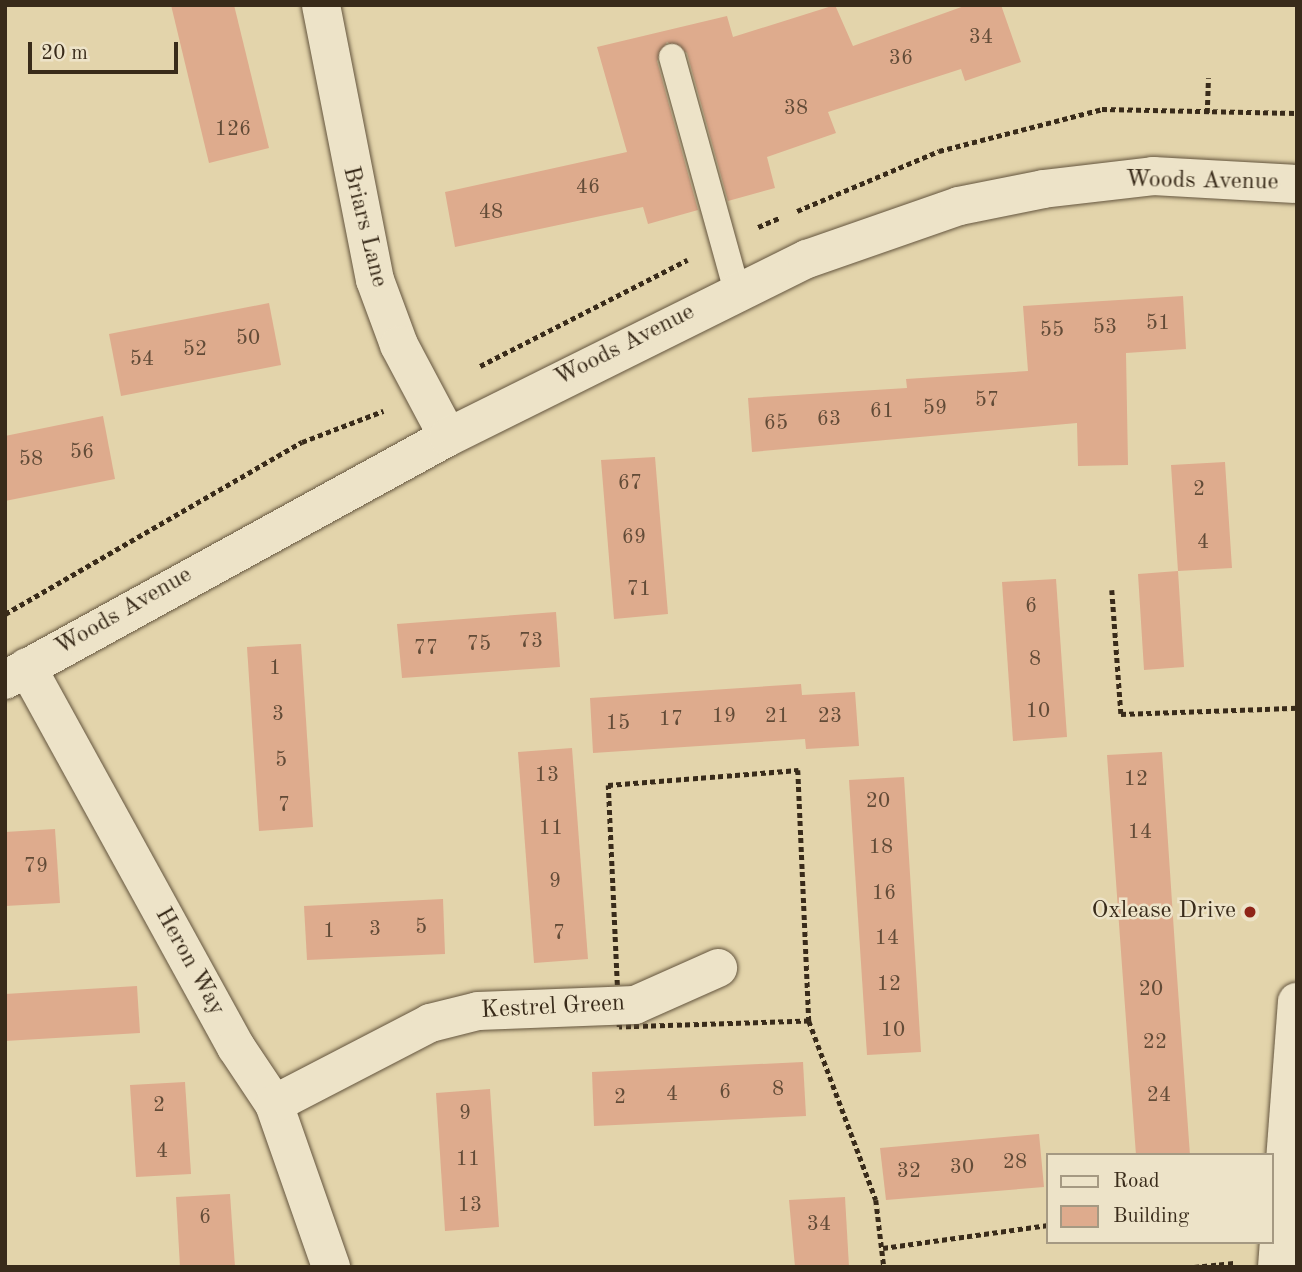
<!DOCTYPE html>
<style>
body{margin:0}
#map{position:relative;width:1302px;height:1272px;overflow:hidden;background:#e3d4ab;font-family:"Old Standard TT",serif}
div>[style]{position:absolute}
.building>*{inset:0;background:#deab8d}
.path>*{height:4.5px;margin-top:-2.25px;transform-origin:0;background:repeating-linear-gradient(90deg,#392b1a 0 5px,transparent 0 8.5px)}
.roads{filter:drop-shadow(0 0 2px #64553e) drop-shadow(0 0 2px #64553e)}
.lane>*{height:26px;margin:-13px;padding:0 13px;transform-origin:13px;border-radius:13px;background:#ede3c8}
.street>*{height:38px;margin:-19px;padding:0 19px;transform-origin:19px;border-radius:19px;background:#ede3c8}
.secondary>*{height:38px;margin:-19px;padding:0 19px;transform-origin:19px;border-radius:19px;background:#ede3c8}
.dots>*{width:19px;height:19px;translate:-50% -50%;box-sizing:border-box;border:4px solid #ede3c8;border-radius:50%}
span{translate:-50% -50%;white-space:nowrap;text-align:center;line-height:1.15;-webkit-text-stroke:5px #ede3c8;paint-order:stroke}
.number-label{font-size:21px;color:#624b37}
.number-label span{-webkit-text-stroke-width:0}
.street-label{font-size:24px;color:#392b1a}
.poi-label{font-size:24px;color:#392b1a}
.right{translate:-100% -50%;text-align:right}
.frame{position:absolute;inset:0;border:7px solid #392b1a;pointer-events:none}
.legend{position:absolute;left:1046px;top:1153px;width:228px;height:91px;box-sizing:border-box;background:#ede3c8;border:2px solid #a59982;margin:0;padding:9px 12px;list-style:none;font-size:21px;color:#392b1a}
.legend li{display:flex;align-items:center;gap:14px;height:35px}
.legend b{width:35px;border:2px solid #a59982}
.scale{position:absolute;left:28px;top:42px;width:150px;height:32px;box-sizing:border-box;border:4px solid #392b1a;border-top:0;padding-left:9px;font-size:21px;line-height:24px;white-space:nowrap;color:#392b1a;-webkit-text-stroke:5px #ede3c8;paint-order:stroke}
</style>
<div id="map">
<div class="building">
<div style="clip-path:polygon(171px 5px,234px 5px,269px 148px,209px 163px)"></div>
<div style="clip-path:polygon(835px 5px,853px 46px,967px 5px,1001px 5px,1021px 62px,965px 81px,961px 69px,828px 112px,836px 133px,767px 157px,775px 188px,728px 201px,687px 53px,667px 42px,657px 61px,698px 210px,648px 224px,643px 207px,455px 247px,445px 192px,627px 152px,597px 47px,727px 16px,733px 37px)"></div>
<div style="clip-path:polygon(1183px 296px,1186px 349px,1126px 353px,1128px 465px,1078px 466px,1077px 423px,752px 452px,748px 398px,907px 388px,906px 379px,1028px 371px,1023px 306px)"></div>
<div style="clip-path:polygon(269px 303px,281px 365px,121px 396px,109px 334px)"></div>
<div style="clip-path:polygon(103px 416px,115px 479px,5px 501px,5px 436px)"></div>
<div style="clip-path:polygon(655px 457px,668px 614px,614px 619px,601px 460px)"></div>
<div style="clip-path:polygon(1225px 462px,1232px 568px,1178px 571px,1184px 667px,1144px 670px,1138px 574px,1178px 571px,1171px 465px)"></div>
<div style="clip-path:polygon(1056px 579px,1067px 737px,1013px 741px,1002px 582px)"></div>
<div style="clip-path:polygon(556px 612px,560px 667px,402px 678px,397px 624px)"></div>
<div style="clip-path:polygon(301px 644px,313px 827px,259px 831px,247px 647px)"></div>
<div style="clip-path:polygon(801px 684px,802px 695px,855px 692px,859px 746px,806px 749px,805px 739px,593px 753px,590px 698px)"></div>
<div style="clip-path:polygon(572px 748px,588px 959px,534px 963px,518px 752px)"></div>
<div style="clip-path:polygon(1162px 752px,1176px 962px,1190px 1155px,1136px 1155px,1122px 966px,1107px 755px)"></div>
<div style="clip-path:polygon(904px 777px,921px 1052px,867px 1055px,849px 780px)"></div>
<div style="clip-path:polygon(55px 829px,60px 903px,5px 906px,5px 832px)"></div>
<div style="clip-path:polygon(443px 899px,445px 954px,307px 960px,304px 906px)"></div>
<div style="clip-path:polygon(137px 986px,140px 1033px,5px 1041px,5px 994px)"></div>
<div style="clip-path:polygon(803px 1062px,806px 1116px,594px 1126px,592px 1072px)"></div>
<div style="clip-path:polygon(185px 1082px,191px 1174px,136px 1177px,130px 1085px)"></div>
<div style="clip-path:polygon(490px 1089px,499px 1227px,445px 1231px,436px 1093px)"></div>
<div style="clip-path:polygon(1039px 1134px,1044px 1187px,886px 1200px,880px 1148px)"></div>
<div style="clip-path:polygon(230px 1194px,235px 1267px,180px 1267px,176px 1197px)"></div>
<div style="clip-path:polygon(845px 1197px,849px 1267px,795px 1267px,789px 1200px)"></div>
</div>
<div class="path">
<div style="left:1207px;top:113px;width:35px;rotate:-88deg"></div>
<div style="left:797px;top:211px;width:154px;rotate:-22.9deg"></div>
<div style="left:939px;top:151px;width:168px;rotate:-14.4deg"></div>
<div style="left:1102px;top:109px;width:195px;rotate:1.2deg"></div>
<div style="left:758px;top:227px;width:23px;rotate:-23deg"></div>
<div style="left:480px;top:366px;width:233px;rotate:-27.1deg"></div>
<div style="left:1112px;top:590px;width:124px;rotate:85.8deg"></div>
<div style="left:1121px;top:714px;width:176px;rotate:-2deg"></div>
<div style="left:5px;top:614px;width:343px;rotate:-30.1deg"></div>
<div style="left:302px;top:442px;width:87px;rotate:-20.9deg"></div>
<div style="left:798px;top:770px;width:251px;rotate:87.5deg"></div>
<div style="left:809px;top:1021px;width:190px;rotate:178.2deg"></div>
<div style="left:619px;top:1027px;width:242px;rotate:-92.6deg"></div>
<div style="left:608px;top:785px;width:191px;rotate:-4.5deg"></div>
<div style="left:809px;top:1021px;width:191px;rotate:69.5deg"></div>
<div style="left:876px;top:1200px;width:67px;rotate:83.2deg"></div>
<div style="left:883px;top:1248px;width:167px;rotate:-7.9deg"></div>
<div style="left:1194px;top:1267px;width:40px;rotate:-5.7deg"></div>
</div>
<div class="roads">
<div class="lane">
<div style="left:672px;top:57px;width:240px;rotate:74.5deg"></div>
</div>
<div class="street">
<div style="left:321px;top:5px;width:280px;rotate:78.9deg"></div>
<div style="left:375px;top:280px;width:69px;rotate:69.7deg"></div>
<div style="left:399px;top:345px;width:104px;rotate:62deg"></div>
<div style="left:27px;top:667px;width:434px;rotate:61.2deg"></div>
<div style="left:236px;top:1047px;width:69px;rotate:56.3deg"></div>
<div style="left:274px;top:1104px;width:173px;rotate:70.7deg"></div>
<div style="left:274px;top:1104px;width:176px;rotate:-27.4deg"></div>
<div style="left:430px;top:1023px;width:49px;rotate:-14deg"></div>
<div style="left:478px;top:1011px;width:157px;rotate:-2.2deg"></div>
<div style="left:635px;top:1005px;width:91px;rotate:-24deg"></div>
</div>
<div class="secondary">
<div style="left:5px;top:680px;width:505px;rotate:-28.75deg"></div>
<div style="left:448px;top:437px;width:401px;rotate:-26.4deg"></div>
<div style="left:807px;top:259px;width:161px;rotate:-19.2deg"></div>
<div style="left:959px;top:206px;width:86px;rotate:-11.4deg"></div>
<div style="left:1043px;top:189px;width:111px;rotate:-6.7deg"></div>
<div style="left:1153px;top:176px;width:144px;rotate:3.2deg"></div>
<div style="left:1277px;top:1267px;width:266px;rotate:-85.7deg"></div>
</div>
</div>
<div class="dots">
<div style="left:1250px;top:912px;background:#8f2418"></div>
</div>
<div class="number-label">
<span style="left:981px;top:38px">34</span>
<span style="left:901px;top:59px">36</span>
<span style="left:796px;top:109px">38</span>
<span style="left:233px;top:130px">126</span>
<span style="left:588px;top:188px">46</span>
<span style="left:491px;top:213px">48</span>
<span style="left:1158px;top:324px">51</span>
<span style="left:1105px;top:328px">53</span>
<span style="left:1052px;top:331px">55</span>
<span style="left:248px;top:339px">50</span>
<span style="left:195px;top:350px">52</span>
<span style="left:142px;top:360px">54</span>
<span style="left:987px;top:401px">57</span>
<span style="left:935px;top:409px">59</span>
<span style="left:882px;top:412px">61</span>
<span style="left:829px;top:420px">63</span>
<span style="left:776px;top:424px">65</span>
<span style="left:82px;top:453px">56</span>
<span style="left:31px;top:460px">58</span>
<span style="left:630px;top:484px">67</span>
<span style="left:1199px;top:490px">2</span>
<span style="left:634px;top:538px">69</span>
<span style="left:1203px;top:543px">4</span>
<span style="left:639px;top:590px">71</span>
<span style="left:1031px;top:607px">6</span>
<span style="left:531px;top:642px">73</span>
<span style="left:479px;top:645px">75</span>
<span style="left:426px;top:649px">77</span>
<span style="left:1035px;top:660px">8</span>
<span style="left:275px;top:669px">1</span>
<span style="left:1038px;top:712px">10</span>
<span style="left:278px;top:715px">3</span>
<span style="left:724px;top:717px">19</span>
<span style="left:777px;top:717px">21</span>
<span style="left:830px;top:717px">23</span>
<span style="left:671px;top:720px">17</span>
<span style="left:618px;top:724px">15</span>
<span style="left:281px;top:761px">5</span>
<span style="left:547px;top:776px">13</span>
<span style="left:1136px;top:780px">12</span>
<span style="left:878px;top:802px">20</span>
<span style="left:284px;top:806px">7</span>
<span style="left:551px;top:829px">11</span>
<span style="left:1140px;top:833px">14</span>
<span style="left:881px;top:848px">18</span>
<span style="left:36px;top:867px">79</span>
<span style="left:555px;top:882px">9</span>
<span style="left:884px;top:894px">16</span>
<span style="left:421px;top:928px">5</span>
<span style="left:375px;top:930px">3</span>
<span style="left:329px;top:932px">1</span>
<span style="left:559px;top:934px">7</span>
<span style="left:887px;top:939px">14</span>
<span style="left:889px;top:985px">12</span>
<span style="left:1151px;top:990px">20</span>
<span style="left:893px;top:1031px">10</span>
<span style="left:1155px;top:1043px">22</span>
<span style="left:778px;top:1090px">8</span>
<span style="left:725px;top:1093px">6</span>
<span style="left:672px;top:1095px">4</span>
<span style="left:1159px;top:1096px">24</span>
<span style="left:620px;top:1098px">2</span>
<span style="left:159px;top:1106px">2</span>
<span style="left:465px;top:1114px">9</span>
<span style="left:162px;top:1152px">4</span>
<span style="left:468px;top:1160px">11</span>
<span style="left:1015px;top:1163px">28</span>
<span style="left:962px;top:1168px">30</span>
<span style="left:909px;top:1172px">32</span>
<span style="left:470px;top:1206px">13</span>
<span style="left:205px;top:1218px">6</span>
<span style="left:819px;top:1225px">34</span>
</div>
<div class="street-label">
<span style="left:1202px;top:182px;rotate:1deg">Woods Avenue</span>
<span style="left:364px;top:227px;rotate:76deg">Briars Lane</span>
<span style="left:625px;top:346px;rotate:-27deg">Woods Avenue</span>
<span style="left:124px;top:612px;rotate:-30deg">Woods Avenue</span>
<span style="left:189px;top:962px;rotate:61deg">Heron Way</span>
<span style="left:553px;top:1008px;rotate:-3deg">Kestrel Green</span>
</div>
<div class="poi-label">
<span class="right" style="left:1236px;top:912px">Oxlease Drive</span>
</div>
<div class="frame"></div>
<ul class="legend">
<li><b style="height:9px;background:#ede3c8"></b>Road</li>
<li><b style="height:19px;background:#deab8d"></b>Building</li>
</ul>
<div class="scale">20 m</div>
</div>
